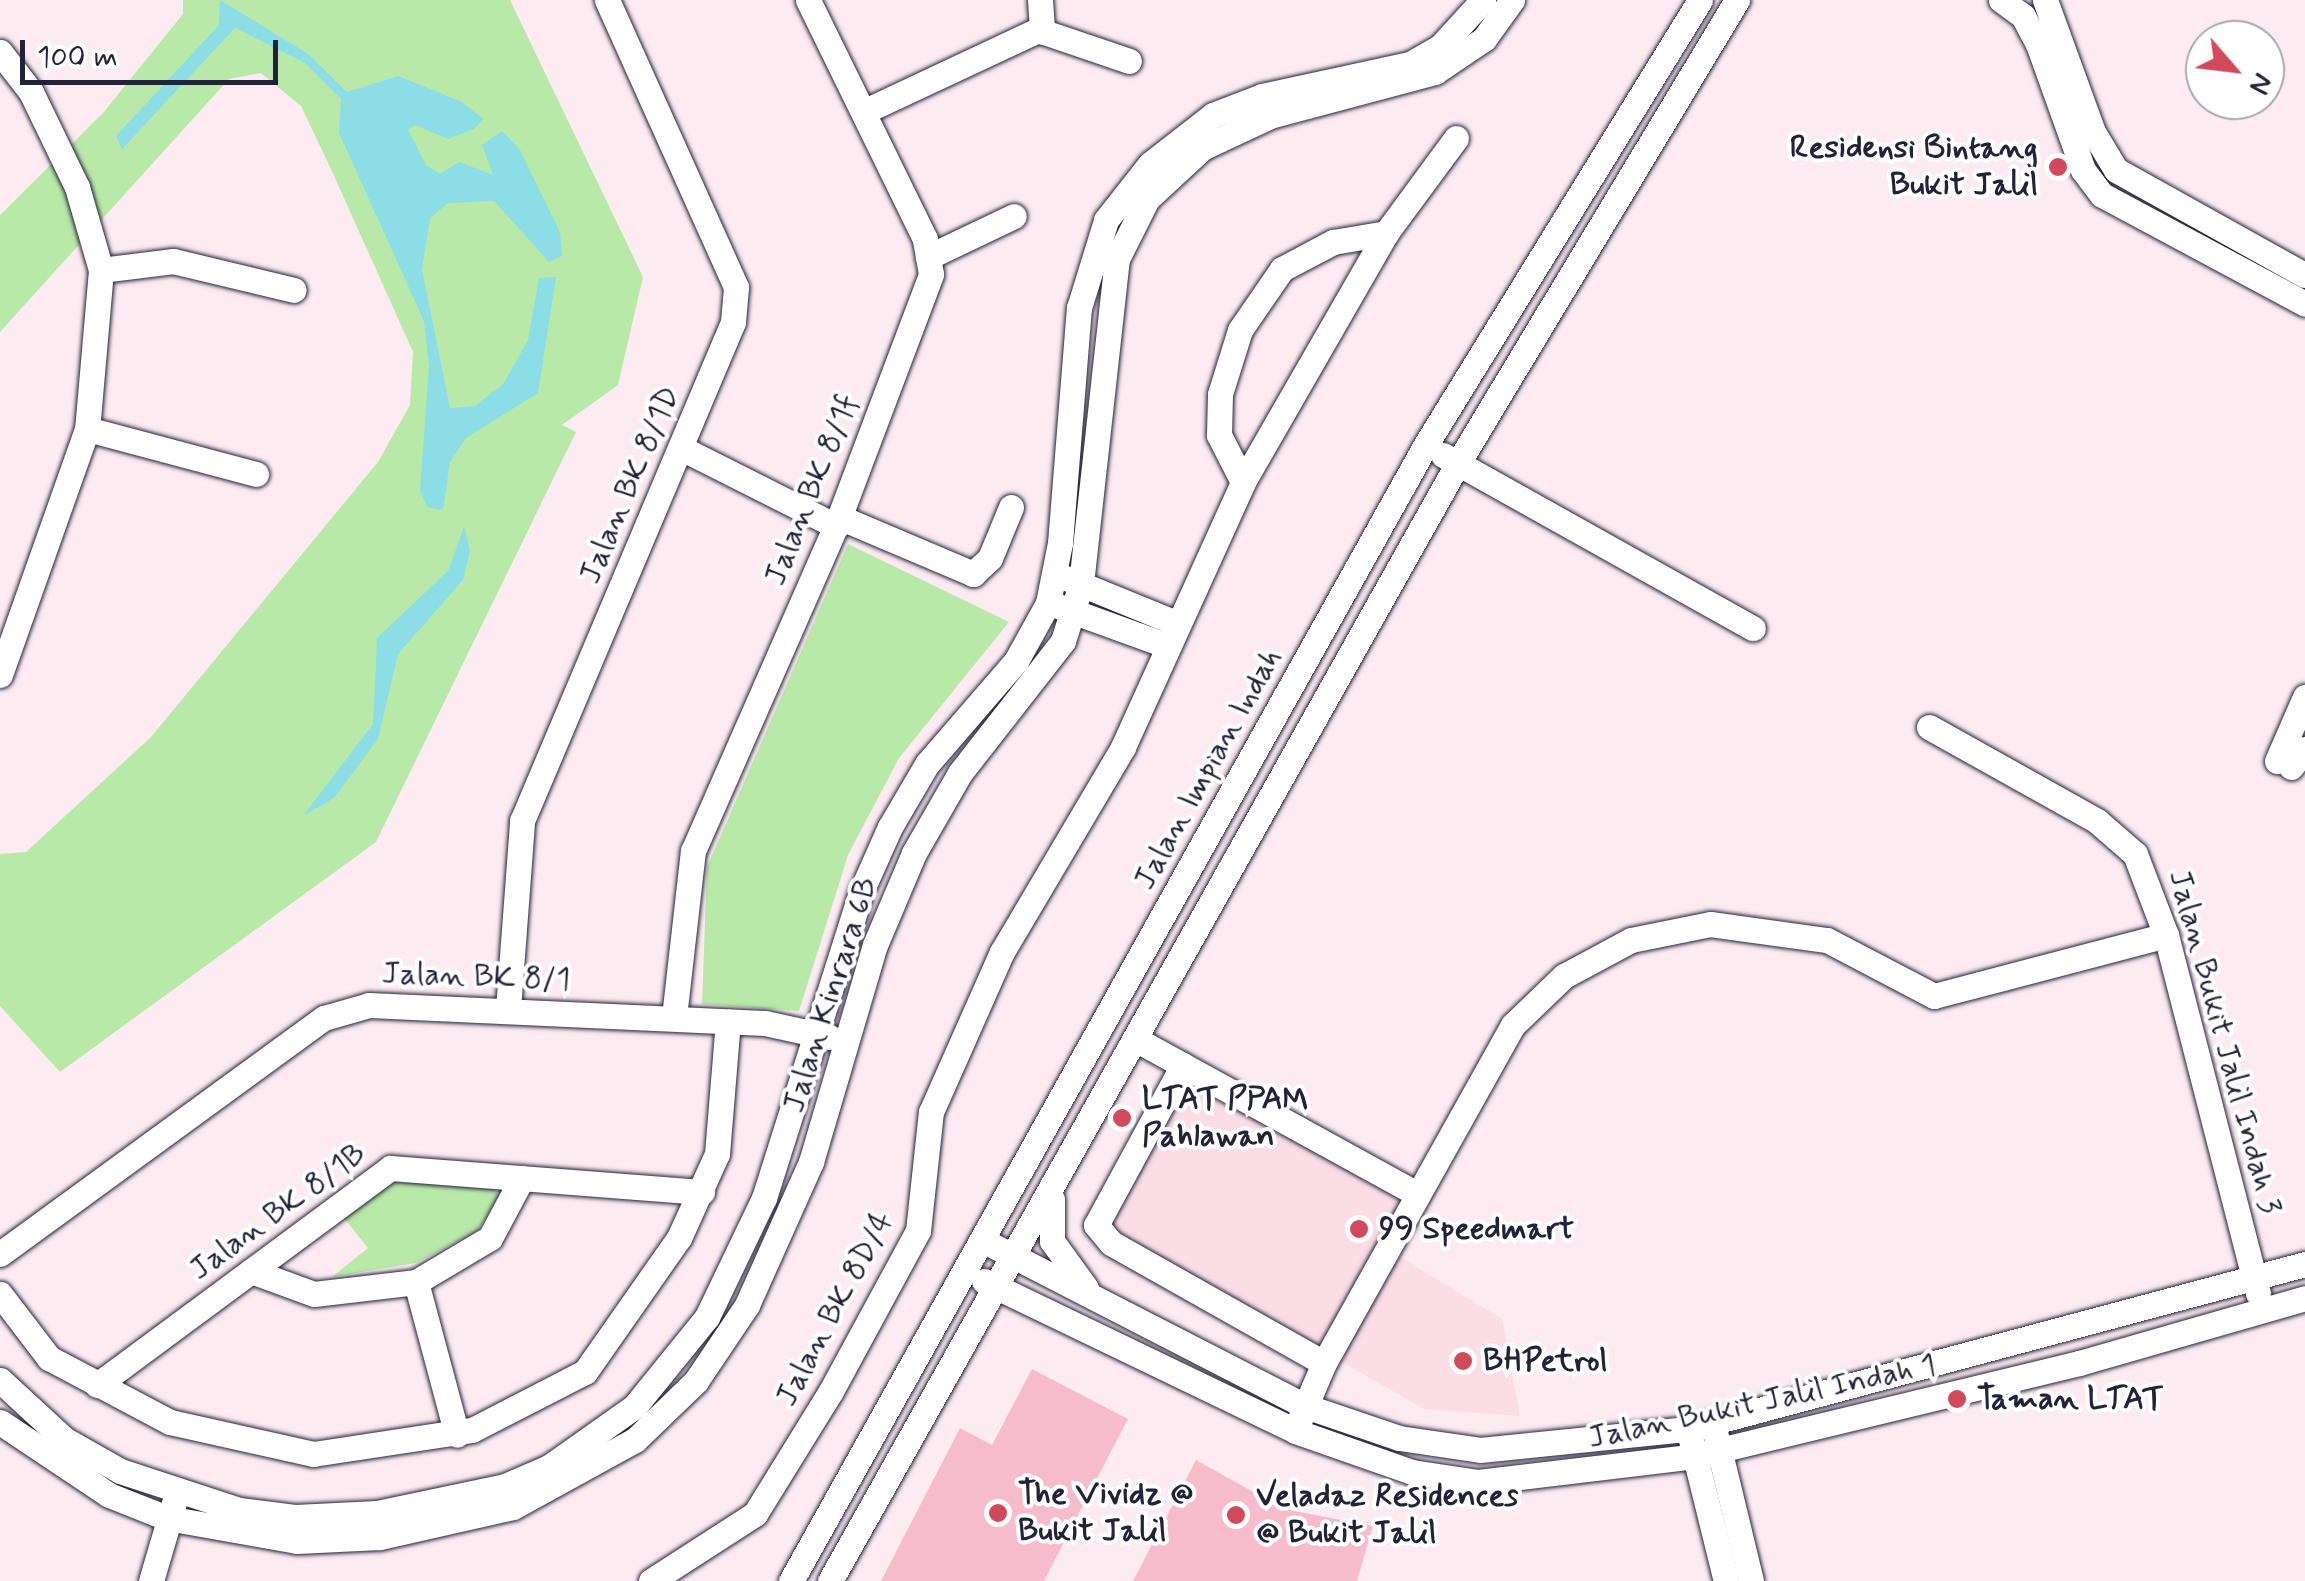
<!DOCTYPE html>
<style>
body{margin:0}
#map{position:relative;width:2305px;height:1581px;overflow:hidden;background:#fcebf0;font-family:Mynerve,sans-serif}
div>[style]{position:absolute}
.built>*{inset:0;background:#fadde5}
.green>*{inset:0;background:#b9e9a9}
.water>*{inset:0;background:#8cdde5}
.building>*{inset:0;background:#f6bccc}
.roads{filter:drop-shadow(0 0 2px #22223b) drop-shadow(0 0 2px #22223b)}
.minor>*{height:25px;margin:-12.5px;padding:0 12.5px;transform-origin:12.5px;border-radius:12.5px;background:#fff}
.dots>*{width:28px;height:28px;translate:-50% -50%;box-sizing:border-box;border:5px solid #fff;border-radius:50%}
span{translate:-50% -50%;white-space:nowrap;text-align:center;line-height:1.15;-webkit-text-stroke:8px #fff;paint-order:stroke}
.poi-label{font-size:32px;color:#22223b;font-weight:700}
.right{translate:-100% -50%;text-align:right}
.left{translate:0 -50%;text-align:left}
.street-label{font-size:32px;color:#22223b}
.north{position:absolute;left:2185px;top:20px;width:100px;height:100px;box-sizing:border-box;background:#fff;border:2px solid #a7a7b1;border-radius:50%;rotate:118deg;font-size:28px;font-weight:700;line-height:40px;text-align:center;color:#22223b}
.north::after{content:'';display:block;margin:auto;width:35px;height:45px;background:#d1495b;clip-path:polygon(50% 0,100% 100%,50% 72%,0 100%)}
.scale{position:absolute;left:20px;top:40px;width:258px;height:45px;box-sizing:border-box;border:5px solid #22223b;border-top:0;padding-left:12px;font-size:30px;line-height:35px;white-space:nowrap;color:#22223b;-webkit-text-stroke:8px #fff;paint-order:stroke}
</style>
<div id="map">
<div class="built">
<div style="clip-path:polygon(1184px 1073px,1408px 1197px,1382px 1246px,1502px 1319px,1520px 1416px,1424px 1409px,1104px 1225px)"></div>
</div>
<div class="green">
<div style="clip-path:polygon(183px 0,510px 0,643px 277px,618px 385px,562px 425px,576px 432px,376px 842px,60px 1072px,0 1006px,0 854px,26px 852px,151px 737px,378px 462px,410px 405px,413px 352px,331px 169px,301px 106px,261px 73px,229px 79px,0 332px,0 215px,103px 113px,183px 14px)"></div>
<div style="clip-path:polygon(848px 544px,1009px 622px,899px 758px,848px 855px,799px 1011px,702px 1004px,707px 867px)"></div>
<div style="clip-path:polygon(395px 1176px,491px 1185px,499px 1197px,477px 1231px,416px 1263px,332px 1277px,368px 1248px,344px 1218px)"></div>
</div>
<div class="water">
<div style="clip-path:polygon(220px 0,308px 54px,347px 92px,398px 76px,460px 101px,484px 119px,474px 129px,448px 139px,415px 125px,408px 130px,426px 165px,440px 174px,459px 162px,493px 175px,482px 145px,502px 131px,520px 150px,560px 232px,562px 256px,549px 262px,494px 201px,448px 203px,430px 218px,422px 270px,450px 408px,475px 406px,504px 383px,528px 340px,539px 278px,556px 277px,538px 393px,466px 438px,450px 462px,443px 510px,427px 507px,420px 491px,429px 366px,424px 321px,339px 133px,341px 99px,305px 63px,235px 28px,122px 149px,116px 136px,219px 25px)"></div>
<div style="clip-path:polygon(464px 527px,470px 550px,463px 580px,398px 654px,378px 739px,334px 798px,303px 816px,373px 724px,377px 638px,448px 571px)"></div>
</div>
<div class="building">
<div style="clip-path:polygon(1032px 1369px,1128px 1419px,1044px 1581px,881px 1581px,960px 1428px,992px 1445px)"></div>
<div style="clip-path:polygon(1196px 1460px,1284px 1509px,1373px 1526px,1357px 1581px,1133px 1581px)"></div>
</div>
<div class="roads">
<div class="minor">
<div style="left:1040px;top:0;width:32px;rotate:86deg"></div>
<div style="left:2001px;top:0;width:27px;rotate:36deg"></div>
<div style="left:2023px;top:16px;width:32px;rotate:62deg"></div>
<div style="left:2038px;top:44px;width:134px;rotate:70.3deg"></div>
<div style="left:2083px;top:170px;width:31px;rotate:53deg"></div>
<div style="left:2102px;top:195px;width:230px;rotate:28.2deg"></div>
<div style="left:2045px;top:0;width:140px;rotate:70deg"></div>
<div style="left:2093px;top:132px;width:44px;rotate:58.8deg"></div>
<div style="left:2116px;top:170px;width:216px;rotate:29.1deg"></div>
<div style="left:0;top:52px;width:51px;rotate:52.2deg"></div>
<div style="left:31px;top:92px;width:106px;rotate:64.2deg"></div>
<div style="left:77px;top:187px;width:86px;rotate:73.9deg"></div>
<div style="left:101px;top:270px;width:160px;rotate:95deg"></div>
<div style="left:87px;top:429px;width:261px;rotate:109.5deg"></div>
<div style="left:863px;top:112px;width:193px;rotate:-25.1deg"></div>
<div style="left:1038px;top:30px;width:96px;rotate:18.8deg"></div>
<div style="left:928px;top:257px;width:95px;rotate:-25.5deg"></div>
<div style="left:101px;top:270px;width:73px;rotate:-7.1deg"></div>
<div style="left:173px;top:261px;width:124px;rotate:13.5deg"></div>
<div style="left:87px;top:429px;width:175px;rotate:14.9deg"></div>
<div style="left:681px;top:448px;width:174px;rotate:26.7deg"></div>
<div style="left:1443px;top:455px;width:355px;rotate:29.2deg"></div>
<div style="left:1243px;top:482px;width:53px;rotate:-117.1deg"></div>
<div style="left:1219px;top:435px;width:41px;rotate:-88.6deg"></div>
<div style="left:1220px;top:394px;width:67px;rotate:-72.6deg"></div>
<div style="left:1240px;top:330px;width:74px;rotate:-55.5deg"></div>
<div style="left:1282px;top:269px;width:58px;rotate:-27.9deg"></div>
<div style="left:1333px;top:242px;width:54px;rotate:-9.6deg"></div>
<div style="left:839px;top:517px;width:146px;rotate:23deg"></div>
<div style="left:973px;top:574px;width:23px;rotate:-43deg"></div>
<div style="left:990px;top:558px;width:55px;rotate:-67.6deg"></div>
<div style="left:1066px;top:578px;width:119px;rotate:22.2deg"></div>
<div style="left:1058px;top:606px;width:115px;rotate:19.9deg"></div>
<div style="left:1929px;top:727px;width:193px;rotate:29.2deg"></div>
<div style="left:2097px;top:821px;width:50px;rotate:41deg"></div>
<div style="left:2135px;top:854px;width:87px;rotate:69.1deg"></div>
<div style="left:2166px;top:935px;width:370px;rotate:75.6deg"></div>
<div style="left:2277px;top:761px;width:70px;rotate:-66.4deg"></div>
<div style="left:2291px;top:767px;width:23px;rotate:-52deg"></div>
<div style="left:508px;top:1009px;width:189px;rotate:-85.7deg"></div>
<div style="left:522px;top:821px;width:542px;rotate:-67.08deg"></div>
<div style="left:733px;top:322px;width:35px;rotate:-85deg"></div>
<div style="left:736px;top:287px;width:315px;rotate:-114.2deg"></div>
<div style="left:674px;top:1017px;width:167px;rotate:-83.5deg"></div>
<div style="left:693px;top:851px;width:355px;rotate:-66.3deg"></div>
<div style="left:836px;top:526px;width:269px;rotate:-69.3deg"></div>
<div style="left:931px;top:274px;width:36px;rotate:-100deg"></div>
<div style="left:925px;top:239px;width:266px;rotate:-116.1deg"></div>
<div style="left:1137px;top:1040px;width:320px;rotate:28.8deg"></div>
<div style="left:1183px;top:1065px;width:182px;rotate:118.5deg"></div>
<div style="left:1096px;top:1225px;width:23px;rotate:50deg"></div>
<div style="left:1111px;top:1243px;width:244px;rotate:29.4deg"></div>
<div style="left:1052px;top:1199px;width:42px;rotate:90deg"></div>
<div style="left:1052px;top:1241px;width:58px;rotate:54.1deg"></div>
<div style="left:982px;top:1240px;width:363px;rotate:27.2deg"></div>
<div style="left:1305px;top:1406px;width:99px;rotate:18.8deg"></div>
<div style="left:1399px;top:1438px;width:82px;rotate:8.4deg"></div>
<div style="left:1480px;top:1450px;width:209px;rotate:-5.8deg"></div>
<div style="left:1688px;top:1429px;width:639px;rotate:-14.97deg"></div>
<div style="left:0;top:1254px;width:401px;rotate:-36.1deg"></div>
<div style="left:324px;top:1018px;width:47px;rotate:-16.1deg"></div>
<div style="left:369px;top:1005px;width:396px;rotate:2.6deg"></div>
<div style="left:765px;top:1023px;width:66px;rotate:12.3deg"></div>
<div style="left:251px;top:1271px;width:67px;rotate:20.1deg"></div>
<div style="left:314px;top:1294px;width:103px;rotate:-6.7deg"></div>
<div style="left:416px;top:1282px;width:86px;rotate:-30.7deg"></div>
<div style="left:490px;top:1238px;width:68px;rotate:-61.9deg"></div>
<div style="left:984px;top:1281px;width:345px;rotate:25.7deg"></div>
<div style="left:1295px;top:1431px;width:124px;rotate:19.3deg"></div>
<div style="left:1412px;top:1472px;width:67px;rotate:8.6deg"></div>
<div style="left:1478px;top:1482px;width:219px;rotate:-6.8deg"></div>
<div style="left:1695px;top:1456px;width:395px;rotate:-13.6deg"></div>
<div style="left:2079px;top:1363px;width:235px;rotate:-16deg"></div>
<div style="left:416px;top:1282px;width:158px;rotate:75deg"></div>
<div style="left:0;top:1294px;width:81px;rotate:52.6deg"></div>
<div style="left:49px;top:1358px;width:137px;rotate:27.9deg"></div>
<div style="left:170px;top:1422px;width:147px;rotate:12.6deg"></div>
<div style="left:313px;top:1454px;width:161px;rotate:-8.6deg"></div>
<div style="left:472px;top:1430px;width:127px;rotate:-27.2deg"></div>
<div style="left:585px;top:1372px;width:164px;rotate:-55deg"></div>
<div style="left:679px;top:1238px;width:92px;rotate:-65.7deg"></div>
<div style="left:717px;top:1154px;width:133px;rotate:-85.3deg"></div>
<div style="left:0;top:1380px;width:87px;rotate:42.7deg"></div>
<div style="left:64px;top:1439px;width:64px;rotate:29.7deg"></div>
<div style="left:120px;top:1471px;width:125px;rotate:18.1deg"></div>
<div style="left:239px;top:1510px;width:56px;rotate:7.1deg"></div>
<div style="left:295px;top:1517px;width:82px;rotate:-2.8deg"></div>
<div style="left:377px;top:1513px;width:131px;rotate:-11.9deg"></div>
<div style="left:505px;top:1486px;width:48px;rotate:-23.4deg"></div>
<div style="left:549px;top:1467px;width:105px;rotate:-35.3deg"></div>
<div style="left:635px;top:1406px;width:114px;rotate:-51deg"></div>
<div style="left:707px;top:1317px;width:132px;rotate:-64.4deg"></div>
<div style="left:764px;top:1198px;width:321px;rotate:-72.4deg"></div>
<div style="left:861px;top:892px;width:71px;rotate:-66deg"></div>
<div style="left:890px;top:827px;width:73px;rotate:-59.6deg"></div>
<div style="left:927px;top:764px;width:136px;rotate:-49.2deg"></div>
<div style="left:1016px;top:661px;width:66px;rotate:-61.1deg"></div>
<div style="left:1048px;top:603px;width:61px;rotate:-78.7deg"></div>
<div style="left:1060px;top:543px;width:236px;rotate:-85.4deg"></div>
<div style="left:1079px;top:308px;width:92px;rotate:-72.9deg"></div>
<div style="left:1106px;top:220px;width:71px;rotate:-51.8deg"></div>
<div style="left:1150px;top:164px;width:80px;rotate:-37.9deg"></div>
<div style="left:1213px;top:115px;width:53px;rotate:-21.2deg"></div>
<div style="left:1262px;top:96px;width:151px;rotate:-12.2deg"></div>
<div style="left:1410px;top:64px;width:34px;rotate:-30deg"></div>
<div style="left:1440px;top:47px;width:64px;rotate:-47.5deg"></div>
<div style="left:97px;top:1385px;width:365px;rotate:-36.5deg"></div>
<div style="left:390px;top:1168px;width:313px;rotate:4.4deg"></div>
<div style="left:1300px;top:1419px;width:61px;rotate:-66.8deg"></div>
<div style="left:1324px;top:1363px;width:387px;rotate:-60.8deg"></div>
<div style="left:1513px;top:1025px;width:71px;rotate:-43.9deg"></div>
<div style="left:1564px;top:976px;width:76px;rotate:-28.2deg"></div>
<div style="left:1631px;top:940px;width:81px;rotate:-11.4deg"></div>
<div style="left:1710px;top:924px;width:118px;rotate:7.8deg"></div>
<div style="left:1827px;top:940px;width:121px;rotate:27.6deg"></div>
<div style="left:1934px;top:996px;width:240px;rotate:-14.7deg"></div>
<div style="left:0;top:1422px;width:131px;rotate:33.8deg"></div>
<div style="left:109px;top:1495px;width:62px;rotate:21.6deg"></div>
<div style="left:167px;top:1518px;width:132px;rotate:10deg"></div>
<div style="left:297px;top:1541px;width:83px;rotate:-2.8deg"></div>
<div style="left:380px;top:1537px;width:136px;rotate:-12.7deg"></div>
<div style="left:513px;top:1507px;width:139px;rotate:-28.8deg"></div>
<div style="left:635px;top:1440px;width:85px;rotate:-44deg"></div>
<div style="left:696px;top:1381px;width:92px;rotate:-56.1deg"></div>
<div style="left:747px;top:1305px;width:157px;rotate:-65.9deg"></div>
<div style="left:811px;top:1162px;width:226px;rotate:-73.6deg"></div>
<div style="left:875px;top:945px;width:100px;rotate:-67deg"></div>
<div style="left:914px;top:853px;width:92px;rotate:-60.1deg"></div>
<div style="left:960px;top:773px;width:167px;rotate:-52deg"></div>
<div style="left:1063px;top:641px;width:60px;rotate:-72.5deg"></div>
<div style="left:1081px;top:584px;width:327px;rotate:-83.7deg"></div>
<div style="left:1117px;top:259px;width:67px;rotate:-63.4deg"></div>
<div style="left:1147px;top:199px;width:75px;rotate:-42.8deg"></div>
<div style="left:1202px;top:148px;width:75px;rotate:-25.2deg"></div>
<div style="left:1270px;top:116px;width:171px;rotate:-14.9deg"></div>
<div style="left:1435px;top:72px;width:59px;rotate:-34deg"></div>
<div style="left:1484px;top:39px;width:48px;rotate:-54.3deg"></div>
<div style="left:1715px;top:1432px;width:153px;rotate:76.4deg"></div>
<div style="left:1691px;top:1440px;width:145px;rotate:76.1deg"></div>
<div style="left:151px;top:1581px;width:81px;rotate:-73.6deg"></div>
<div style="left:651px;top:1581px;width:124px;rotate:-32.8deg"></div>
<div style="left:755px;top:1514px;width:145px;rotate:-58.3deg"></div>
<div style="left:831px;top:1391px;width:182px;rotate:-61.5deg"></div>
<div style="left:918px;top:1231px;width:120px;rotate:-83.8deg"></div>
<div style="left:931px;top:1112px;width:175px;rotate:-66.1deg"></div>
<div style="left:1002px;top:952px;width:238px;rotate:-59.4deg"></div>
<div style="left:1123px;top:747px;width:291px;rotate:-65.6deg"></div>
<div style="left:1243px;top:482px;width:287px;rotate:-60.1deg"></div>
<div style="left:1386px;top:233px;width:118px;rotate:-53.6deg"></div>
<div style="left:791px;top:1581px;width:1300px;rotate:-60.81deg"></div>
<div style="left:1425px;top:446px;width:524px;rotate:-58.34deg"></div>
<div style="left:830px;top:1581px;width:1282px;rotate:-60.68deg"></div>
<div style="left:1458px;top:463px;width:541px;rotate:-58.93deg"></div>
</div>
</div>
<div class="dots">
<div style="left:2058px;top:167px;background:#d1495b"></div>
<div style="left:1122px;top:1118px;background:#d1495b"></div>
<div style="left:1359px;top:1229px;background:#d1495b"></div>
<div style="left:1463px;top:1361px;background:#d1495b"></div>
<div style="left:1957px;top:1399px;background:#d1495b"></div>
<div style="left:998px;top:1513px;background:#d1495b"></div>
<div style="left:1236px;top:1515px;background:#d1495b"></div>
</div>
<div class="poi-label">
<span class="right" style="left:2038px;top:167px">Residensi Bintang<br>Bukit Jalil</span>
<span class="left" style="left:1142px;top:1118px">LTAT PPAM<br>Pahlawan</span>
<span class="left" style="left:1379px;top:1229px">99 Speedmart</span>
<span class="left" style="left:1483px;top:1361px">BHPetrol</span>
<span class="left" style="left:1977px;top:1399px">Taman LTAT</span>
<span class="left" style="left:1018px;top:1513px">The Vividz @<br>Bukit Jalil</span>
<span class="left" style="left:1256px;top:1515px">Veladaz Residences<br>@ Bukit Jalil</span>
</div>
<div class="street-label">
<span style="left:630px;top:485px;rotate:-67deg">Jalan BK 8/1D</span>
<span style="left:812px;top:490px;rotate:-68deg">Jalan BK 8/1f</span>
<span style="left:1208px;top:769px;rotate:-61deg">Jalan Impian Indah</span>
<span style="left:476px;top:977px;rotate:2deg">Jalan BK 8/1</span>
<span style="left:831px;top:995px;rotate:-72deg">Jalan Kinrara 6B</span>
<span style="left:2224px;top:1042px;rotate:75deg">Jalan Bukit Jalil Indah 3</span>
<span style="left:278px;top:1212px;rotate:-36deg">Jalan BK 8/1B</span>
<span style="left:835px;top:1309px;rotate:-62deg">Jalan BK 8D/4</span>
<span style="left:1762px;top:1402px;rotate:-12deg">Jalan Bukit Jalil Indah 1</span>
</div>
<div class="north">N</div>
<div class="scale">100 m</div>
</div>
